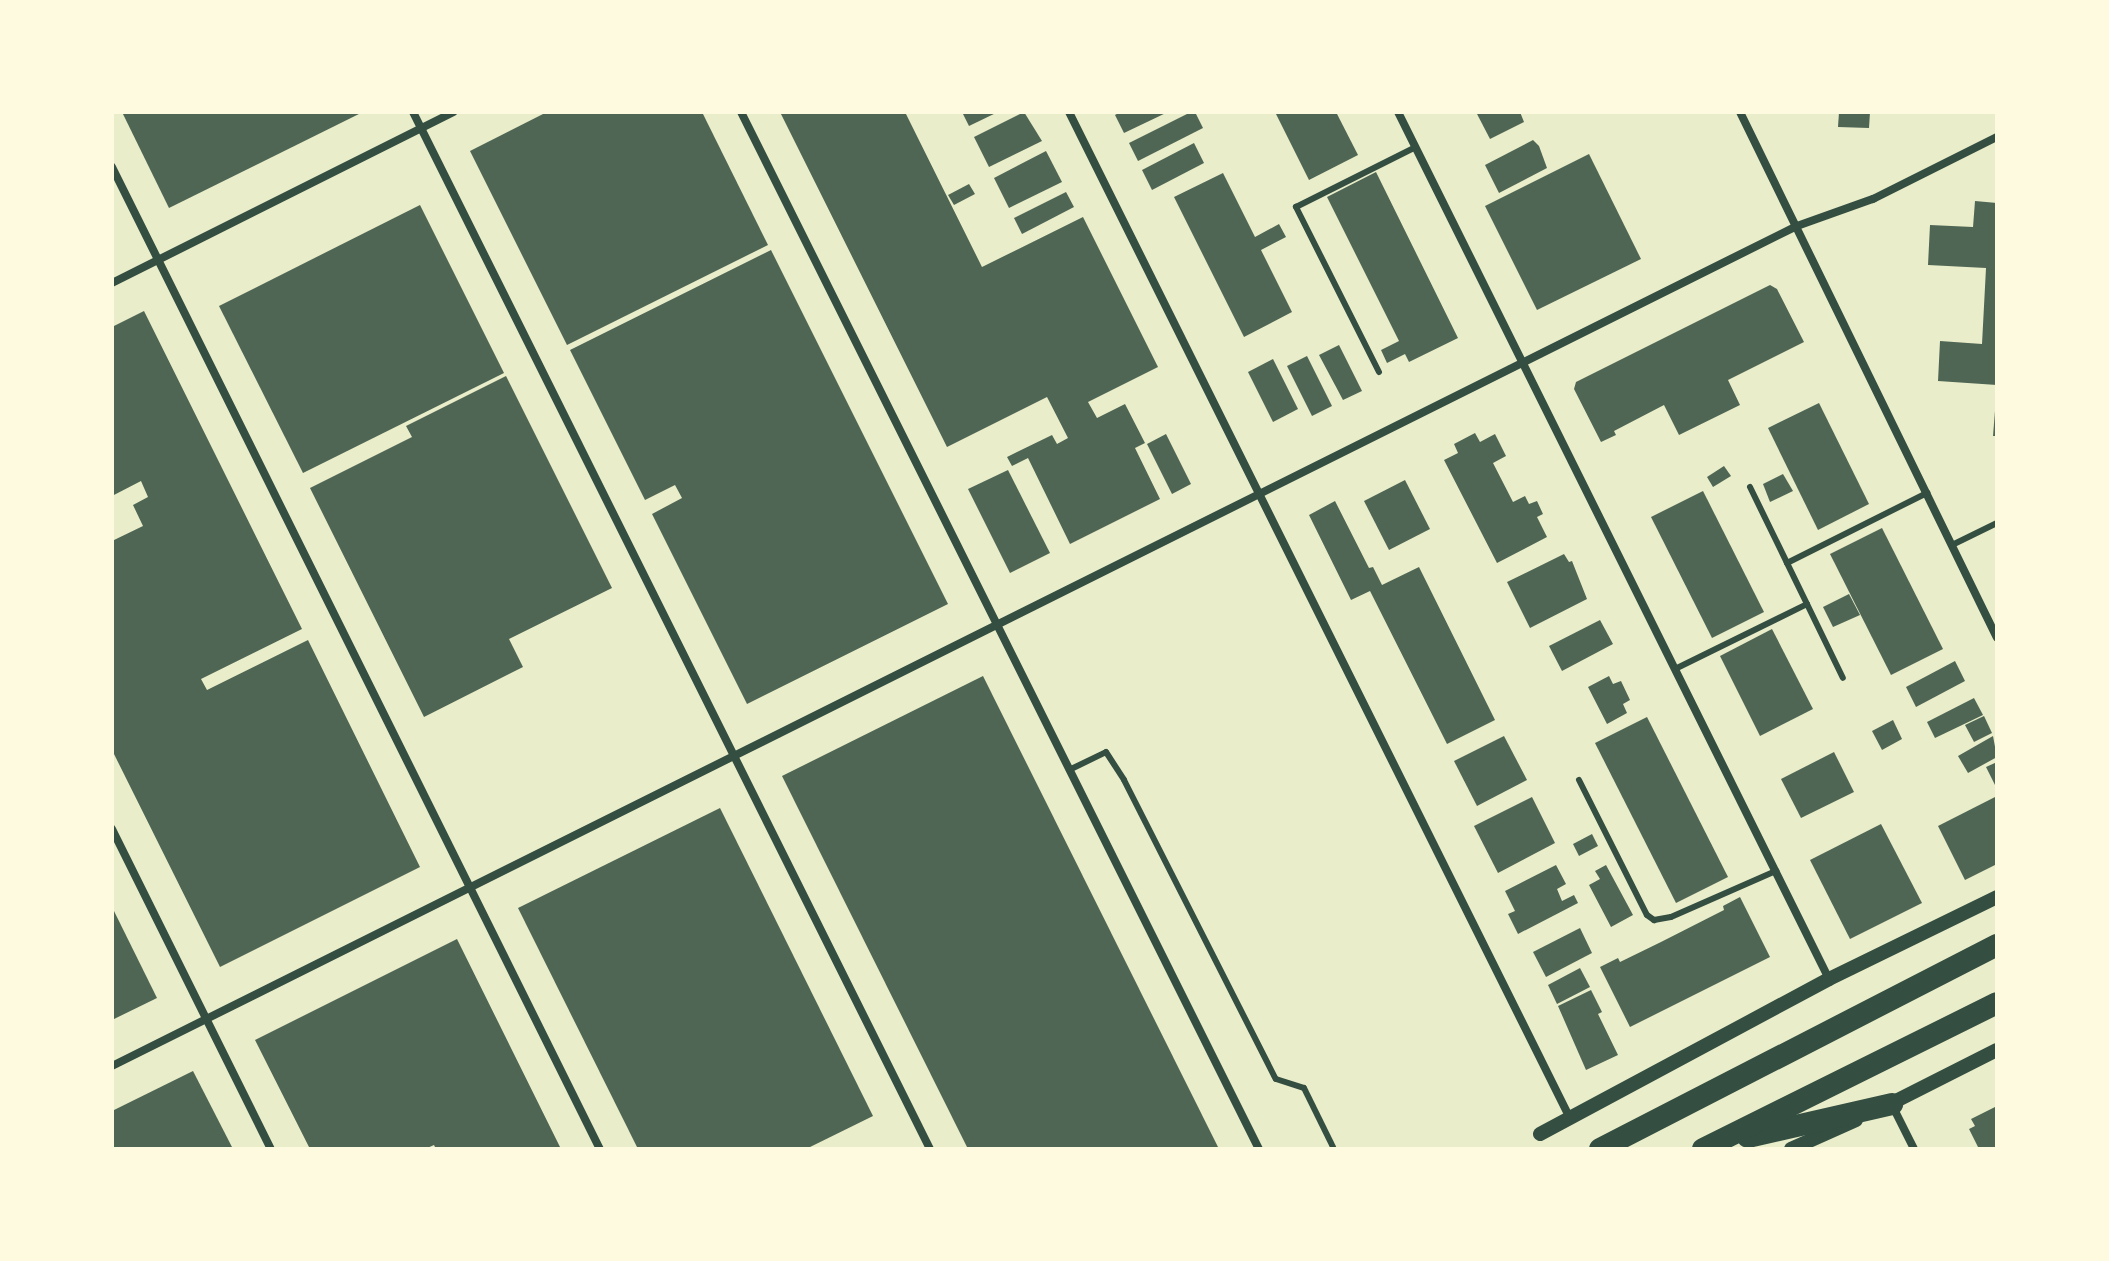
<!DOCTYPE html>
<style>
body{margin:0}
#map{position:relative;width:2109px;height:1261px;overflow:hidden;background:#e9edc9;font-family:Manrope,sans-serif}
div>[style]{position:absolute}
.building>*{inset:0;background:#4f6655}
.service>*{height:6px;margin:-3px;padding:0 3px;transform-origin:3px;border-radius:3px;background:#344e41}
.minor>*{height:8px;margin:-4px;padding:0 4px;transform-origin:4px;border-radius:4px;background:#344e41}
.tertiary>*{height:14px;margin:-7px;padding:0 7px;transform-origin:7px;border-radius:7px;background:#344e41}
.trunk>*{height:22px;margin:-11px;padding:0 11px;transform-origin:11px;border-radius:11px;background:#344e41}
span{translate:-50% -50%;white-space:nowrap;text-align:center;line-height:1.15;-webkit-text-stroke:6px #fefae0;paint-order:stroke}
.frame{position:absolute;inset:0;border:114px solid #fefae0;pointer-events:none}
</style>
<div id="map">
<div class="building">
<div style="clip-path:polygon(122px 112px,363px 112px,169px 208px)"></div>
<div style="clip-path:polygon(547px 112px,702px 112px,768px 245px,567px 345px,470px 151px)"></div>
<div style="clip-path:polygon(780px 112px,905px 112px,982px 267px,1083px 217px,1158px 367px,1088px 402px,1097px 418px,1125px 404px,1145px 443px,1135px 448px,1160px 499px,1070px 544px,1028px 458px,1012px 466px,1007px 457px,1052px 435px,1057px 444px,1068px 438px,1047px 397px,947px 447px)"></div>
<div style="clip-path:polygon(962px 112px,998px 112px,969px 126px)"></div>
<div style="clip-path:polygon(1024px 112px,1042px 141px,989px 167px,974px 137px)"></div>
<div style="clip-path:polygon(1120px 112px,1168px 112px,1124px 133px,1115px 115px)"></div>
<div style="clip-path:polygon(1191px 112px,1195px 112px,1203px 128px,1138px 161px,1129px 143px)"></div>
<div style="clip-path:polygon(1275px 112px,1336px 112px,1358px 155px,1309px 180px)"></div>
<div style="clip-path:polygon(1476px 112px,1520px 112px,1524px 122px,1490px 139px)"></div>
<div style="clip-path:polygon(1839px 112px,1870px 112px,1869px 128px,1838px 127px)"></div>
<div style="clip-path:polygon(1533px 140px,1539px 146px,1547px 168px,1499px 193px,1485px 165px)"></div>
<div style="clip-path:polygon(1194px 143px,1204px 163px,1152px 190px,1142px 170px)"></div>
<div style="clip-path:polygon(1046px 151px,1062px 182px,1009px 208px,994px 178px)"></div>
<div style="clip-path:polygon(1589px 154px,1641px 259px,1537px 310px,1485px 206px)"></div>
<div style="clip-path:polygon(1376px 172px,1458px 338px,1409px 362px,1405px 354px,1387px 363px,1381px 350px,1399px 341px,1327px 197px)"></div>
<div style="clip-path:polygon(1223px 173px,1255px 237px,1279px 224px,1286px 237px,1261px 250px,1292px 312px,1244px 337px,1174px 197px)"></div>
<div style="clip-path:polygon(969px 184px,975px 194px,954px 205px,948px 195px)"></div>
<div style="clip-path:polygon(1066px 192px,1074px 207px,1022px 234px,1014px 218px)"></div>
<div style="clip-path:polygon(1975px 201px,1997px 203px,1997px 385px,1938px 381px,1940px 341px,1982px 344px,1986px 268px,1928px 265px,1930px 225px,1973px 227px)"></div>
<div style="clip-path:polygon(420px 205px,504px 373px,303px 473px,219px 306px)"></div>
<div style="clip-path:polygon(771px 250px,948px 604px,747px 704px,652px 514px,682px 498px,675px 485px,645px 500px,570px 350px)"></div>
<div style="clip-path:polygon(1770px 285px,1777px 289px,1804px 342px,1728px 380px,1740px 405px,1679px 435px,1664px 405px,1614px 431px,1616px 435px,1601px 442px,1574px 389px,1576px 382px)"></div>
<div style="clip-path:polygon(144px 311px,302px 629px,201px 679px,207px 690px,308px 640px,420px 867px,220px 967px,112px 750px,112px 541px,143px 526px,133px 505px,148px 497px,141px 481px,112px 496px,112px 327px)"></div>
<div style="clip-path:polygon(1339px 345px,1362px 391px,1343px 400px,1319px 355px)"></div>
<div style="clip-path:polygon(1307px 356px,1332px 406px,1312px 416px,1287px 366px)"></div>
<div style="clip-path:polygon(1273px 359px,1298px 409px,1273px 422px,1248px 372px)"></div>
<div style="clip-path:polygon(506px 376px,612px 588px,509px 639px,523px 667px,424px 717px,310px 488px,412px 437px,406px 426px)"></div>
<div style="clip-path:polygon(1819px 403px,1869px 504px,1818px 530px,1768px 428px)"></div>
<div style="clip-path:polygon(1995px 411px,1997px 411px,1997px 436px,1993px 436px)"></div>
<div style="clip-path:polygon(1475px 433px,1480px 442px,1495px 434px,1506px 456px,1493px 463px,1513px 502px,1525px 496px,1529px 504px,1537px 501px,1543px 514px,1537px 517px,1547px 537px,1497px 563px,1444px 460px,1458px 453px,1454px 444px)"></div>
<div style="clip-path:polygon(1166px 434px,1191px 484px,1172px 494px,1147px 444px)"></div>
<div style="clip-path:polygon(1724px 466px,1731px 476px,1713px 487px,1707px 477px)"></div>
<div style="clip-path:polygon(1008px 470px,1050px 553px,1010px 573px,968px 489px)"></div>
<div style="clip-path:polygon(1783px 474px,1793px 491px,1770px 502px,1763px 484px)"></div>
<div style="clip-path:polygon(1405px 480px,1430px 529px,1389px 550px,1364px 501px)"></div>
<div style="clip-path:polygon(1703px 491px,1764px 612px,1712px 638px,1651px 517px)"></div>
<div style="clip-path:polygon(1335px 501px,1369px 568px,1373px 567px,1382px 585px,1419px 567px,1495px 720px,1447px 744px,1370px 591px,1351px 600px,1309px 515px)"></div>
<div style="clip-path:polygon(1882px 528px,1943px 649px,1891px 675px,1830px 554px)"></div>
<div style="clip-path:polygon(1564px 554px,1569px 562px,1572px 561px,1587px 599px,1530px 628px,1507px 582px)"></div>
<div style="clip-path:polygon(1849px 594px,1860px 615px,1833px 627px,1823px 607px)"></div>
<div style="clip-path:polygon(1600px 620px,1613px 644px,1562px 671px,1549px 646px)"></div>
<div style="clip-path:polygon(1772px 629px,1813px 709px,1760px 736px,1720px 656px)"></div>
<div style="clip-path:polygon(1955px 661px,1965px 681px,1916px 707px,1906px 687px)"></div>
<div style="clip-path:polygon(983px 676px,1219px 1149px,968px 1149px,782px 776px)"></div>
<div style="clip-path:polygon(1609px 676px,1613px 684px,1621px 681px,1630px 700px,1623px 704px,1627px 713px,1607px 724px,1588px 687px)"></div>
<div style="clip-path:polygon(1974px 698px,1983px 715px,1935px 738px,1927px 722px)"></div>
<div style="clip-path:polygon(1984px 716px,1992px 733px,1974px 742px,1965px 725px)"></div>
<div style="clip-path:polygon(1647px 717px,1728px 877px,1676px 903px,1595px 743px)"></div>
<div style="clip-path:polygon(1893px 720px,1902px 739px,1882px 750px,1872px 731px)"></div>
<div style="clip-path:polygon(1504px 736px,1527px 780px,1477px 806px,1454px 761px)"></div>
<div style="clip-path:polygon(1993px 736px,1997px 757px,1968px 773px,1958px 756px)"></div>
<div style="clip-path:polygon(1834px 752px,1854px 792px,1801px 818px,1781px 779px)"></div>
<div style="clip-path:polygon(1997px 762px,1997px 789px,1986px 767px)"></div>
<div style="clip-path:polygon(1997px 796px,1997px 864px,1965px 880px,1938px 826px)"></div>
<div style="clip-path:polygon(1532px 797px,1555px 843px,1498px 873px,1474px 826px)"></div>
<div style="clip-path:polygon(720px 808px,873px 1116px,806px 1149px,638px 1149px,518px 908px)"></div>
<div style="clip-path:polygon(1881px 824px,1922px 903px,1850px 939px,1810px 860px)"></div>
<div style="clip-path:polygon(1592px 834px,1598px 846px,1579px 856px,1573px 844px)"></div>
<div style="clip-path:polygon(1556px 865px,1566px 884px,1557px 889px,1562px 901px,1574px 895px,1578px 903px,1518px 934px,1508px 914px,1515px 911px,1505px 891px)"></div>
<div style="clip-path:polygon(1606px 865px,1633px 915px,1611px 927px,1589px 885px,1600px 879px,1595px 871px)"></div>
<div style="clip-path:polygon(1740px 897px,1770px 957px,1630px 1027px,1600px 967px,1618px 958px,1620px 962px,1661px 942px,1724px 910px,1723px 906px)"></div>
<div style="clip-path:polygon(112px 907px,157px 998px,112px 1020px)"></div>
<div style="clip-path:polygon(1580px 928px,1592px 953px,1546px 977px,1533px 952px)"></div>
<div style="clip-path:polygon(457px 939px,561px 1149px,436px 1149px,434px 1145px,425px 1149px,310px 1149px,255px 1040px)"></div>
<div style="clip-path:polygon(1580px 968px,1590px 987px,1557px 1004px,1548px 985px)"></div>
<div style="clip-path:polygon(1591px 990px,1602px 1012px,1598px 1014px,1618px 1055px,1586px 1070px,1558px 1006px)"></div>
<div style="clip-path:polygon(193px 1071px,233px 1149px,112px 1149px,112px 1111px)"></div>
<div style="clip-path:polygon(1997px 1106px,1997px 1149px,1979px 1149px,1969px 1129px,1975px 1126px,1971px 1119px)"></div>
</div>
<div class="service">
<div style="left:1379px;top:372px;width:185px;rotate:-116.7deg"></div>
<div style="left:1296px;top:207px;width:134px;rotate:-26.6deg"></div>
<div style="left:1750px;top:487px;width:85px;rotate:64deg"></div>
<div style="left:1952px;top:545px;width:50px;rotate:-26.1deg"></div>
<div style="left:1807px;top:604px;width:82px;rotate:64.1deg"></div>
<div style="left:1675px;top:669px;width:147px;rotate:-26.2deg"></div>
<div style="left:1807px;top:604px;width:46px;rotate:-116deg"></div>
<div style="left:1787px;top:563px;width:157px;rotate:-26.6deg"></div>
<div style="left:1069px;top:770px;width:41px;rotate:-25.9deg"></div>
<div style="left:1106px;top:752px;width:33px;rotate:57deg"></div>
<div style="left:1124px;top:780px;width:335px;rotate:63.1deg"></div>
<div style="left:1276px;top:1079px;width:29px;rotate:18deg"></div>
<div style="left:1304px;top:1088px;width:66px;rotate:63.8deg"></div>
<div style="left:1579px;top:780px;width:151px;rotate:63.3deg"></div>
<div style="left:1647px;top:915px;width:9px;rotate:36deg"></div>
<div style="left:1654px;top:920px;width:17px;rotate:-10deg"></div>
<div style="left:1671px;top:917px;width:115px;rotate:-23.7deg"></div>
</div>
<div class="minor">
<div style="left:413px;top:112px;width:1159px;rotate:63.5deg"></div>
<div style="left:741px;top:112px;width:1159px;rotate:63.46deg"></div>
<div style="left:1069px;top:112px;width:1124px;rotate:63.53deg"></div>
<div style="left:1398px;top:112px;width:968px;rotate:63.57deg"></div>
<div style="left:1740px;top:112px;width:585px;rotate:63.96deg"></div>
<div style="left:112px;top:167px;width:1097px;rotate:63.58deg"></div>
<div style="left:112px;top:283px;width:382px;rotate:-26.6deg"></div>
<div style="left:112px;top:829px;width:357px;rotate:63.6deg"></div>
<div style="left:112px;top:1066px;width:1883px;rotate:-26.5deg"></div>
<div style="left:1797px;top:226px;width:81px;rotate:-19.6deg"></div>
<div style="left:1873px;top:199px;width:139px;rotate:-26.6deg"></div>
<div style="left:1892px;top:1105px;width:49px;rotate:63.4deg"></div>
</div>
<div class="tertiary">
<div style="left:1886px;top:1106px;width:124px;rotate:-26.8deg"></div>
<div style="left:1540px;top:1134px;width:328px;rotate:-28.2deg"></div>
<div style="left:1829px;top:979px;width:187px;rotate:-26deg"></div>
<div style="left:1791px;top:1149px;width:71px;rotate:-24deg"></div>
</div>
<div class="trunk">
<div style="left:1748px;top:1137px;width:148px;rotate:-12.9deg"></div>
<div style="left:1600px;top:1149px;width:446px;rotate:-27.2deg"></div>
<div style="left:1703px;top:1149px;width:328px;rotate:-26.4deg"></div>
</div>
<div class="frame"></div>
</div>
